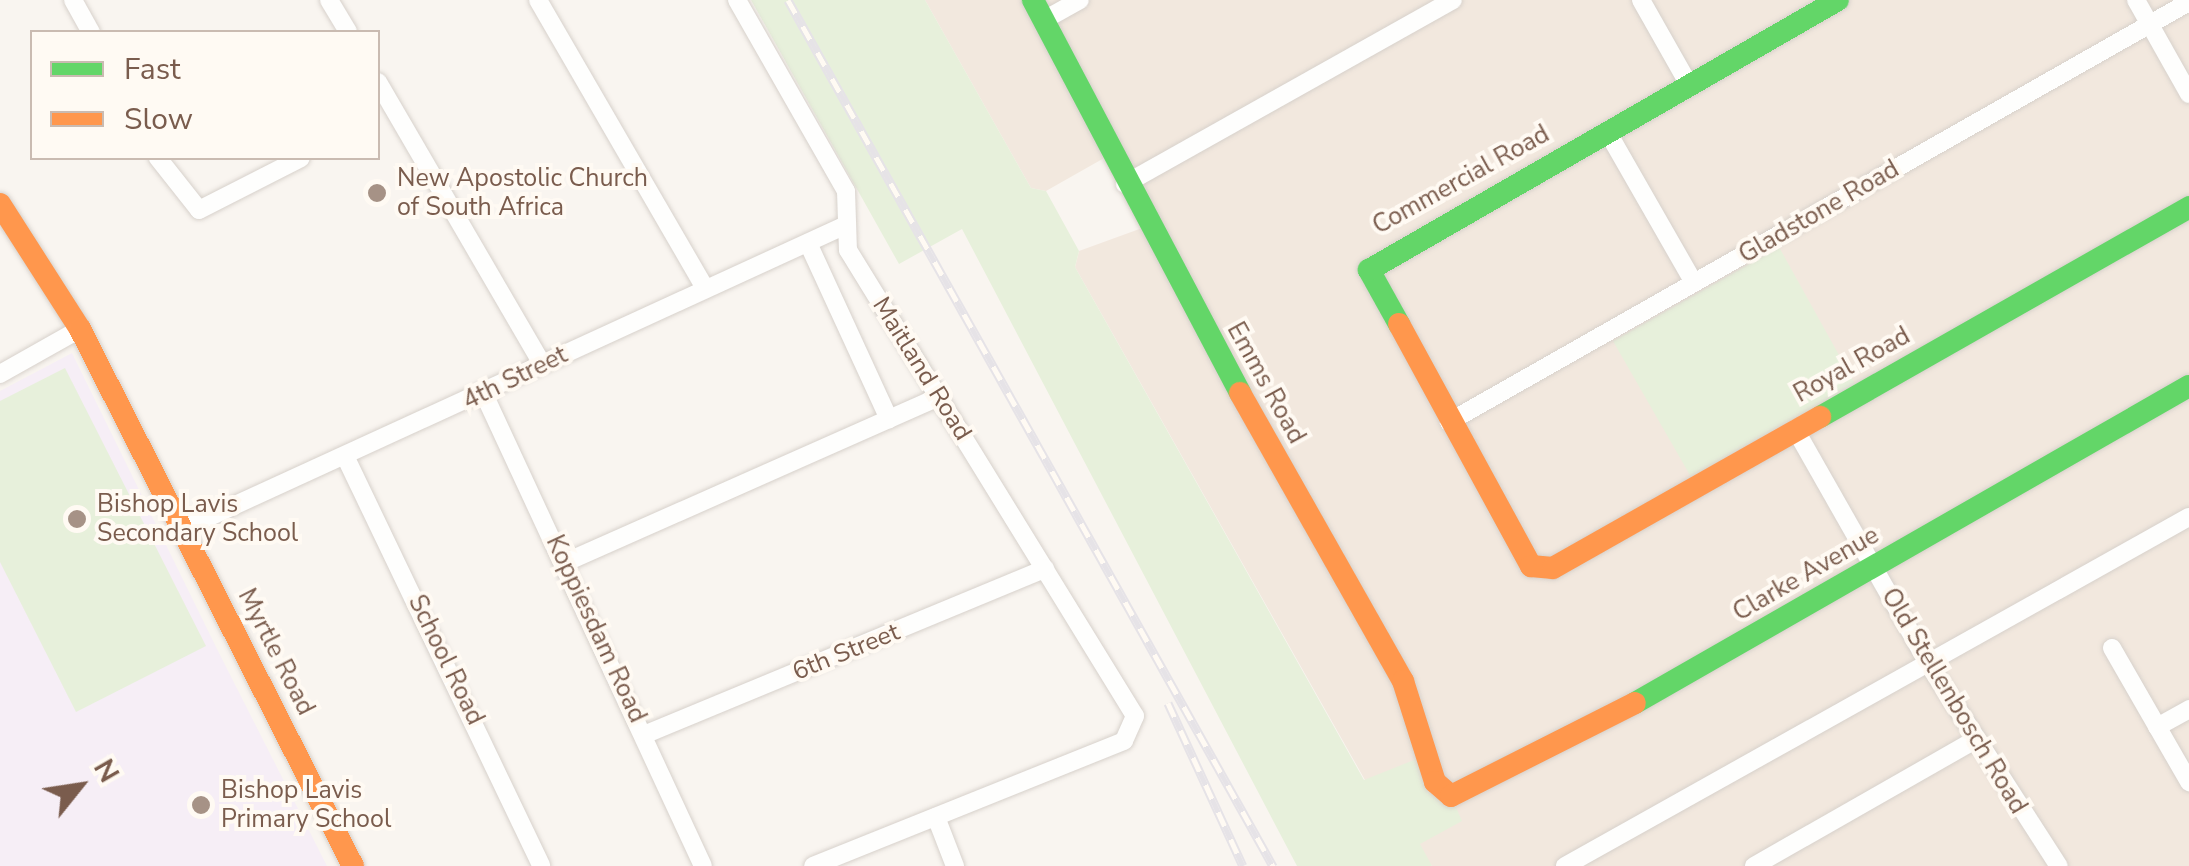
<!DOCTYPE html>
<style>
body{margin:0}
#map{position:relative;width:2189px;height:866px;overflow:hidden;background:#f9f5f0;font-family:"Nunito Sans",sans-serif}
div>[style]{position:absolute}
.residential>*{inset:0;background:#f2e8de}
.education>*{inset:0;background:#f6eef6}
.green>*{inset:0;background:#e7f0db}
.roads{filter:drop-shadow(0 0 2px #d7d1cb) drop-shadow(0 0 2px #d7d1cb)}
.street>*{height:18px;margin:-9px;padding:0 9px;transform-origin:9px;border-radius:9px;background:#fefefd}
.fast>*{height:22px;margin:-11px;padding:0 11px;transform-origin:11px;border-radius:11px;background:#63d668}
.slow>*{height:22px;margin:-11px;padding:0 11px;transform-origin:11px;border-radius:11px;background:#ff974d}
.rail>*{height:9px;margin-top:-4.5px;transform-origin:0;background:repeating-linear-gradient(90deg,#fffaf3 0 15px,#e6e3e7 0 30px);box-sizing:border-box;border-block:2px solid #e6e3e7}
.dots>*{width:28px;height:28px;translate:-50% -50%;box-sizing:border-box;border:5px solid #fffaf3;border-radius:50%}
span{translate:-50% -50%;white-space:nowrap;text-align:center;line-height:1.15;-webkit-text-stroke:8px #fffaf3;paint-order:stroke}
.poi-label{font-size:25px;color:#7a5c4d}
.left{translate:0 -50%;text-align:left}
.street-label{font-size:25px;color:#7a5c4d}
.legend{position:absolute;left:30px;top:30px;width:350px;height:130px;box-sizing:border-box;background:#fffaf3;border:2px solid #cabbb1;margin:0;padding:12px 18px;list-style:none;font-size:30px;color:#7a5c4d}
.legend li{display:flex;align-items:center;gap:20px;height:50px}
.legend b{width:50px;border:2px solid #cabbb1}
.north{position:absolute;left:30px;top:736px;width:100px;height:100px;-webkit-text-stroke:8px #fffaf3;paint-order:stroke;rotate:60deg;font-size:28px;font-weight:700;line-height:40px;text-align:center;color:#7a5c4d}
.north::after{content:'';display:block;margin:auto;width:35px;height:45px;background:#7a5c4d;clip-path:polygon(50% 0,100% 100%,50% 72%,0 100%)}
</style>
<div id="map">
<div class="residential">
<div style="clip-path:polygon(925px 0,2189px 0,2189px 866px,1432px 866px,1365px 780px,1075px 267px,1079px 251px,1145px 227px,1113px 153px,1046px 191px,1031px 188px)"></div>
</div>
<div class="education">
<div style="clip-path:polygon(72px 353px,217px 649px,327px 866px,0 866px,0 391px)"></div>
</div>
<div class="green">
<div style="clip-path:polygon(751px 0,925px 0,1031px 188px,1046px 191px,1079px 251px,1075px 267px,1364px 780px,1419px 758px,1455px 805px,1462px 821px,1420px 844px,1432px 866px,1297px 866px,962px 229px,899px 264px)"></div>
<div style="clip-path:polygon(1779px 247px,1855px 384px,1691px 477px,1613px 341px)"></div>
<div style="clip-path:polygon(65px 368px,206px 646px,76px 712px,0 562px,0 401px)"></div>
</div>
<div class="roads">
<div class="street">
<div style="left:73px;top:0;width:37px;rotate:61deg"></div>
<div style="left:329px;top:0;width:37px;rotate:59deg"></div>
<div style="left:538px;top:0;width:333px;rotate:59.9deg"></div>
<div style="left:737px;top:0;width:220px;rotate:60.3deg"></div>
<div style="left:846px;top:191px;width:59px;rotate:88.1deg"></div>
<div style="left:848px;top:250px;width:547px;rotate:58.37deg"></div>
<div style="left:1135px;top:716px;width:27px;rotate:114deg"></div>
<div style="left:1124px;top:741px;width:335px;rotate:158.1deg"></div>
<div style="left:1641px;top:0;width:98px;rotate:60.5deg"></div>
<div style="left:2136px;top:0;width:108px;rotate:60.6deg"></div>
<div style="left:1044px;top:20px;width:41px;rotate:-29.1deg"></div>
<div style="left:378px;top:82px;width:326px;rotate:59.8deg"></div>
<div style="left:1607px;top:131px;width:175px;rotate:60.2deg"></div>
<div style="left:158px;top:158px;width:66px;rotate:51.7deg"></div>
<div style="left:199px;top:210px;width:114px;rotate:-27deg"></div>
<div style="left:1125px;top:184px;width:376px;rotate:-29.3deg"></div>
<div style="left:808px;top:243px;width:194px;rotate:65.3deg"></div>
<div style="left:0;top:374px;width:92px;rotate:-29.4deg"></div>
<div style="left:484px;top:394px;width:520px;rotate:65.11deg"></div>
<div style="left:1449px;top:422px;width:851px;rotate:-29.58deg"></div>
<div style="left:1795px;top:429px;width:266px;rotate:60.4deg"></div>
<div style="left:1926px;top:660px;width:245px;rotate:57.2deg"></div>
<div style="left:345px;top:456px;width:454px;rotate:64.4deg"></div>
<div style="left:183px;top:529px;width:729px;rotate:-24.63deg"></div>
<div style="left:564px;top:563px;width:410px;rotate:-23.9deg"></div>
<div style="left:2112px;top:648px;width:155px;rotate:60.1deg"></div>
<div style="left:2157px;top:727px;width:37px;rotate:-29deg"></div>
<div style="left:646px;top:734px;width:432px;rotate:-22.5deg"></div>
<div style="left:936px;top:817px;width:53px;rotate:68.8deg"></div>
<div style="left:1565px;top:866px;width:715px;rotate:-29.22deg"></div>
<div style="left:1754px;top:866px;width:254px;rotate:-29.7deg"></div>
</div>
<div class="fast">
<div style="left:1033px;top:0;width:444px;rotate:62.2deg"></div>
<div style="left:1399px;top:324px;width:62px;rotate:-119.1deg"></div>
<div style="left:1369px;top:270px;width:541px;rotate:-29.93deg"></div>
<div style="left:1820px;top:417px;width:425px;rotate:-29.6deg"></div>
<div style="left:1635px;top:703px;width:638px;rotate:-29.78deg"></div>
</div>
<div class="slow">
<div style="left:0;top:204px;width:148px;rotate:57.4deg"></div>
<div style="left:80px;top:329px;width:602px;rotate:63.05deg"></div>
<div style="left:1399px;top:324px;width:276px;rotate:61.4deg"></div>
<div style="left:1531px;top:566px;width:22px;rotate:5deg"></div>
<div style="left:1553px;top:568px;width:307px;rotate:-29.5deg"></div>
<div style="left:1240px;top:393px;width:331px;rotate:60.5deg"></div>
<div style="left:1403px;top:681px;width:106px;rotate:72.4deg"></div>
<div style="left:1435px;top:782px;width:21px;rotate:41deg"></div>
<div style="left:1451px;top:796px;width:206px;rotate:-26.8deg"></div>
</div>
</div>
<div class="rail">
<div style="left:788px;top:0;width:993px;rotate:60.75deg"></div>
<div style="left:1168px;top:703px;width:179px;rotate:65.3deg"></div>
</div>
<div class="dots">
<div style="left:377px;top:193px;background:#a69286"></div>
<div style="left:77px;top:519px;background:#a69286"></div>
<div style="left:201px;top:805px;background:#a69286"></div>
</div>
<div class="poi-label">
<span class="left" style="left:397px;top:193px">New Apostolic Church<br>of South Africa</span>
<span class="left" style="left:97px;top:519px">Bishop Lavis<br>Secondary School</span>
<span class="left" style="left:221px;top:805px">Bishop Lavis<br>Primary School</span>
</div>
<div class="street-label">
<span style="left:1461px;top:180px;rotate:-29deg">Commercial Road</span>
<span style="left:1819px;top:212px;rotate:-30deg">Gladstone Road</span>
<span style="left:1852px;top:365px;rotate:-29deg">Royal Road</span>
<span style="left:922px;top:369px;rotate:58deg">Maitland Road</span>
<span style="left:515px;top:378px;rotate:-26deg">4th Street</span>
<span style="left:1266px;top:383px;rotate:61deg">Emms Road</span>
<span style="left:1806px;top:574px;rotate:-30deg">Clarke Avenue</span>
<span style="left:596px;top:629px;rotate:65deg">Koppiesdam Road</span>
<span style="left:276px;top:652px;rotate:63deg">Myrtle Road</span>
<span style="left:846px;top:652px;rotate:-22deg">6th Street</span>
<span style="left:446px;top:660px;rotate:64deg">School Road</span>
<span style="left:1954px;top:701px;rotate:59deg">Old Stellenbosch Road</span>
</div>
<ul class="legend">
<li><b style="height:12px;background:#63d668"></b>Fast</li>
<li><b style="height:12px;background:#ff974d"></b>Slow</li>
</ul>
<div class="north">N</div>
</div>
